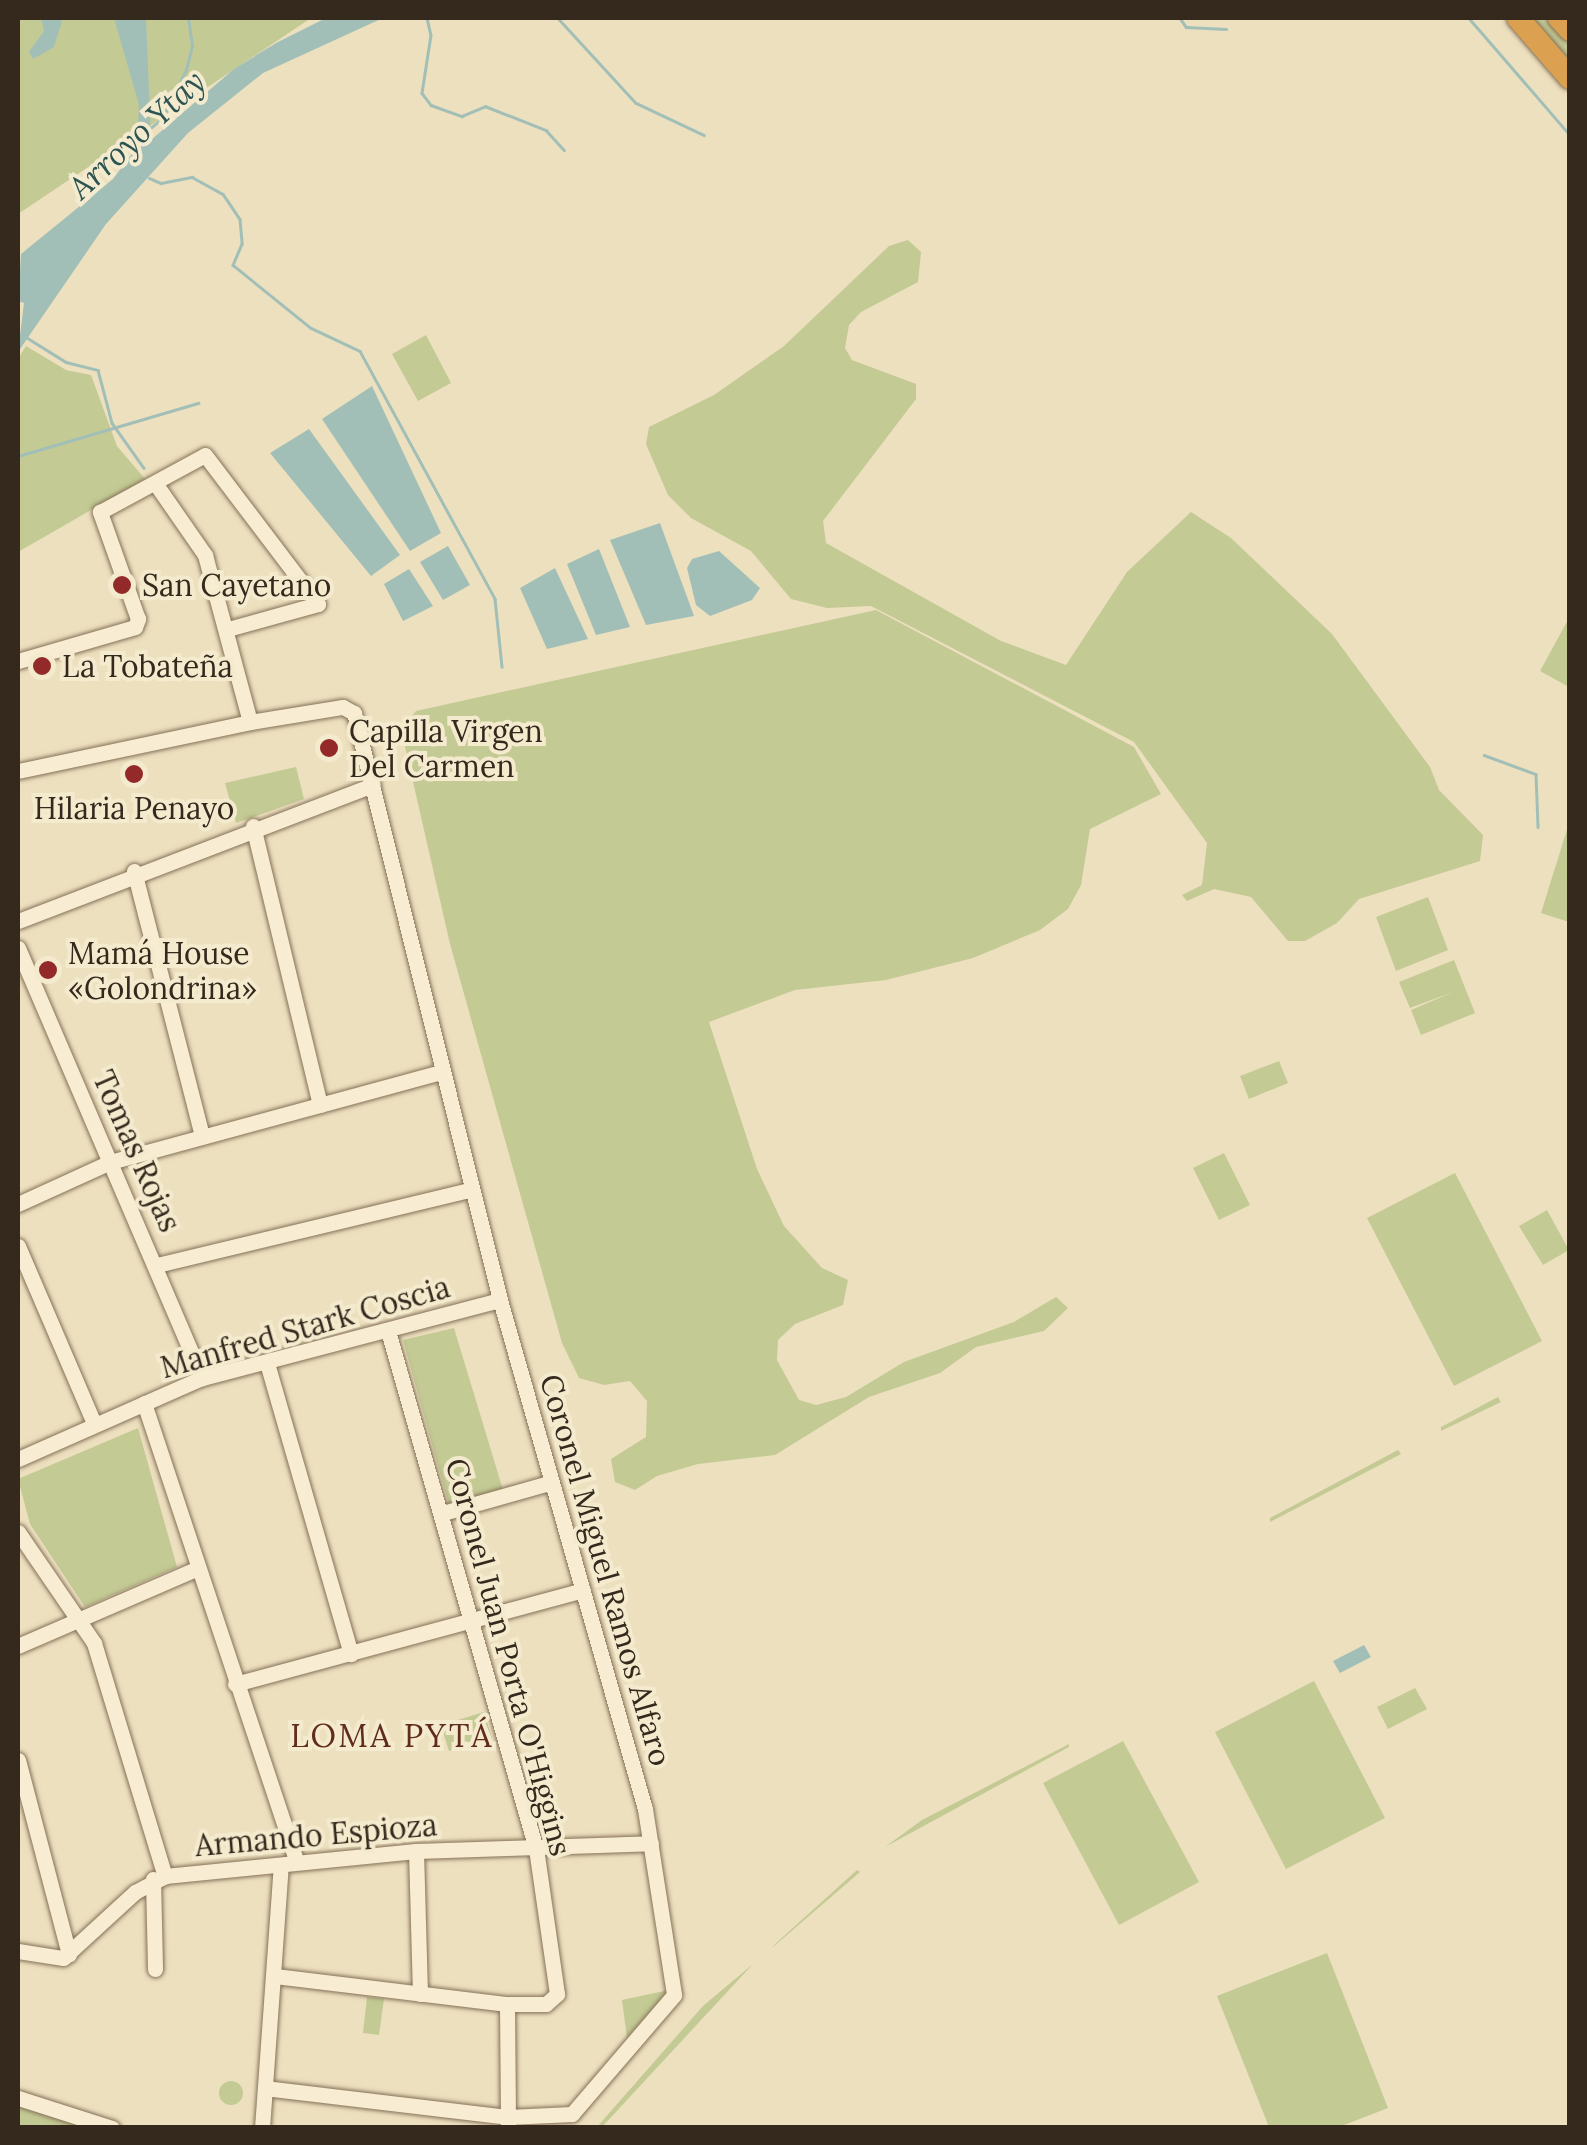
<!DOCTYPE html>
<meta charset="utf-8">
<style>
body{margin:0}
#map{position:relative;width:1587px;height:2145px;overflow:hidden;background:#ede0bf;font-family:Lora,serif}
div>[style]{position:absolute}
.green>*{inset:0;background:#c3ca94}
.round{border-radius:50%}
.water>*{inset:0;background:#a2bfb7}
.stream>*{height:2.5px;margin:-1.25px;padding:0 1.25px;transform-origin:1.25px;border-radius:1.25px;background:#a2bfb7}
.roads{filter:drop-shadow(0 0 2px #857158) drop-shadow(0 0 2px #857158)}
.minor>*{height:15px;margin:-7.5px;padding:0 7.5px;transform-origin:7.5px;border-radius:7.5px;background:#f8edd2}
.highway>*{height:22px;margin:-11px;padding:0 11px;transform-origin:11px;border-radius:11px;background:#dca150}
.dots>*{width:28px;height:28px;translate:-50% -50%;box-sizing:border-box;border:5px solid #f4eace;border-radius:50%}
span{translate:-50% -50%;white-space:nowrap;text-align:center;line-height:1.15;-webkit-text-stroke:8px #f4eace;paint-order:stroke}
.poi-label{font-size:30px;color:#35281c}
.left{translate:0 -50%;text-align:left}
.street-label{font-size:30px;color:#35281c}
.water-label{font-size:32px;color:#2c5452;font-style:italic}
.neighbourhood-label{font-size:32px;color:#602c1c;letter-spacing:2.5px}
.frame{position:absolute;inset:0;border:20px solid #35281c;pointer-events:none}
</style>
<div id="map">
<div class="green">
<div style="clip-path:polygon(18px 18px,311px 18px,18px 214px)"></div>
<div style="clip-path:polygon(1530px 18px,1547px 18px,1569px 44px,1569px 64px)"></div>
<div style="clip-path:polygon(908px 240px,921px 252px,918px 282px,861px 312px,849px 325px,845px 348px,852px 360px,916px 384px,916px 399px,823px 521px,826px 543px,1001px 641px,1066px 665px,1127px 572px,1191px 512px,1231px 538px,1332px 634px,1430px 767px,1439px 790px,1483px 835px,1480px 861px,1359px 899px,1337px 923px,1305px 941px,1288px 941px,1251px 897px,1214px 889px,1187px 901px,1182px 895px,1202px 885px,1207px 843px,1134px 742px,871px 606px,827px 608px,791px 599px,751px 551px,691px 518px,668px 495px,646px 444px,649px 427px,714px 395px,784px 346px,889px 246px)"></div>
<div style="clip-path:polygon(426px 335px,451px 383px,418px 401px,392px 354px)"></div>
<div style="clip-path:polygon(26px 346px,66px 370px,91px 375px,117px 446px,145px 479px,18px 552px,18px 359px)"></div>
<div style="clip-path:polygon(876px 610px,1134px 747px,1161px 794px,1090px 829px,1081px 885px,1068px 909px,1040px 930px,973px 958px,886px 980px,795px 990px,709px 1022px,757px 1169px,784px 1226px,822px 1268px,848px 1280px,843px 1305px,795px 1324px,778px 1340px,777px 1360px,799px 1400px,816px 1405px,846px 1397px,904px 1362px,1014px 1322px,1056px 1297px,1068px 1308px,1044px 1331px,976px 1347px,940px 1373px,869px 1397px,775px 1455px,698px 1464px,657px 1476px,635px 1490px,615px 1482px,611px 1459px,646px 1437px,647px 1401px,630px 1381px,604px 1385px,579px 1378px,562px 1343px,450px 944px,401px 729px,416px 711px)"></div>
<div style="clip-path:polygon(1569px 618px,1569px 687px,1540px 671px)"></div>
<div style="clip-path:polygon(296px 767px,304px 799px,236px 823px,225px 783px)"></div>
<div style="clip-path:polygon(1569px 823px,1569px 922px,1541px 913px)"></div>
<div style="clip-path:polygon(1428px 897px,1448px 950px,1396px 971px,1376px 917px)"></div>
<div style="clip-path:polygon(1454px 960px,1475px 1013px,1421px 1035px,1411px 1010px,1453px 992px,1410px 1008px,1399px 982px)"></div>
<div style="clip-path:polygon(1279px 1061px,1288px 1083px,1249px 1099px,1240px 1076px)"></div>
<div style="clip-path:polygon(1224px 1153px,1250px 1205px,1219px 1220px,1193px 1168px)"></div>
<div style="clip-path:polygon(1455px 1173px,1542px 1341px,1454px 1386px,1367px 1218px)"></div>
<div style="clip-path:polygon(1547px 1210px,1569px 1250px,1543px 1265px,1519px 1226px)"></div>
<div style="clip-path:polygon(454px 1328px,503px 1490px,449px 1505px,403px 1340px)"></div>
<div style="clip-path:polygon(1498px 1397px,1501px 1402px,1441px 1431px,1441px 1427px)"></div>
<div style="clip-path:polygon(138px 1428px,177px 1567px,85px 1607px,30px 1524px,18px 1479px)"></div>
<div style="clip-path:polygon(1398px 1450px,1401px 1454px,1270px 1522px,1270px 1518px)"></div>
<div style="clip-path:polygon(1314px 1681px,1385px 1818px,1286px 1869px,1215px 1732px)"></div>
<div style="clip-path:polygon(1415px 1688px,1427px 1709px,1388px 1729px,1377px 1707px)"></div>
<div style="clip-path:polygon(484px 1712px,492px 1739px,449px 1751px,441px 1725px)"></div>
<div style="clip-path:polygon(1123px 1741px,1199px 1882px,1119px 1925px,1043px 1783px)"></div>
<div style="clip-path:polygon(1069px 1744px,1069px 1747px,885px 1847px,922px 1820px)"></div>
<div style="clip-path:polygon(857px 1870px,860px 1872px,773px 1947px,773px 1946px)"></div>
<div style="clip-path:polygon(1327px 1953px,1388px 2108px,1339px 2127px,1269px 2127px,1217px 1996px)"></div>
<div style="clip-path:polygon(753px 1964px,602px 2127px,597px 2127px,703px 2006px)"></div>
<div style="clip-path:polygon(669px 1990px,627px 2038px,622px 2000px)"></div>
<div style="clip-path:polygon(367px 1997px,384px 1999px,379px 2035px,363px 2033px)"></div>
<div class="round" style="left:219px;top:2081px;width:24px;height:24px"></div>
<div style="clip-path:polygon(18px 2106px,91px 2125px,95px 2128px,18px 2128px)"></div>
</div>
<div class="water">
<div style="clip-path:polygon(41px 18px,63px 18px,54px 47px,33px 59px,29px 52px,44px 31px)"></div>
<div style="clip-path:polygon(114px 18px,146px 18px,151px 140px,234px 69px,276px 43px,326px 18px,383px 18px,263px 73px,188px 133px,106px 224px,18px 352px,24px 303px,18px 301px,21px 254px,113px 179px,137px 147px,139px 105px)"></div>
<div style="clip-path:polygon(372px 386px,441px 533px,410px 551px,322px 419px)"></div>
<div style="clip-path:polygon(309px 429px,400px 555px,371px 576px,270px 453px)"></div>
<div style="clip-path:polygon(660px 523px,694px 616px,646px 625px,610px 540px)"></div>
<div style="clip-path:polygon(448px 546px,470px 585px,443px 600px,420px 562px)"></div>
<div style="clip-path:polygon(599px 549px,630px 627px,596px 635px,567px 564px)"></div>
<div style="clip-path:polygon(719px 551px,760px 588px,752px 600px,710px 616px,696px 605px,687px 568px,692px 559px)"></div>
<div style="clip-path:polygon(555px 568px,588px 639px,547px 649px,520px 588px)"></div>
<div style="clip-path:polygon(409px 569px,433px 606px,403px 621px,384px 584px)"></div>
<div style="clip-path:polygon(1364px 1645px,1371px 1657px,1340px 1673px,1333px 1661px)"></div>
</div>
<div class="stream">
<div style="left:427px;top:18px;width:17px;rotate:77deg"></div>
<div style="left:431px;top:35px;width:59px;rotate:98.8deg"></div>
<div style="left:422px;top:93px;width:15px;rotate:53deg"></div>
<div style="left:431px;top:105px;width:33px;rotate:20deg"></div>
<div style="left:462px;top:116px;width:25px;rotate:-23deg"></div>
<div style="left:485px;top:106px;width:66px;rotate:21.5deg"></div>
<div style="left:546px;top:130px;width:27px;rotate:48deg"></div>
<div style="left:558px;top:18px;width:115px;rotate:47.5deg"></div>
<div style="left:636px;top:103px;width:75px;rotate:25.2deg"></div>
<div style="left:1180px;top:18px;width:11px;rotate:56deg"></div>
<div style="left:1186px;top:27px;width:40px;rotate:2.9deg"></div>
<div style="left:1200px;top:18px;width:1px"></div>
<div style="left:1469px;top:18px;width:155px;rotate:49.2deg"></div>
<div style="left:146px;top:132px;width:23px;rotate:-41deg"></div>
<div style="left:163px;top:117px;width:52px;rotate:-63.9deg"></div>
<div style="left:186px;top:70px;width:25px;rotate:-76deg"></div>
<div style="left:192px;top:46px;width:28px;rotate:-98deg"></div>
<div style="left:149px;top:178px;width:13px;rotate:23deg"></div>
<div style="left:161px;top:183px;width:32px;rotate:-11deg"></div>
<div style="left:192px;top:177px;width:35px;rotate:29deg"></div>
<div style="left:223px;top:194px;width:30px;rotate:56deg"></div>
<div style="left:240px;top:219px;width:25px;rotate:85deg"></div>
<div style="left:242px;top:244px;width:23px;rotate:113deg"></div>
<div style="left:233px;top:265px;width:100px;rotate:38.9deg"></div>
<div style="left:311px;top:328px;width:54px;rotate:25.1deg"></div>
<div style="left:360px;top:351px;width:282px;rotate:61.4deg"></div>
<div style="left:495px;top:599px;width:68px;rotate:84.1deg"></div>
<div style="left:26px;top:337px;width:47px;rotate:32deg"></div>
<div style="left:66px;top:362px;width:33px;rotate:14deg"></div>
<div style="left:98px;top:370px;width:55px;rotate:75.2deg"></div>
<div style="left:112px;top:423px;width:55px;rotate:54.6deg"></div>
<div style="left:18px;top:456px;width:188px;rotate:-16.4deg"></div>
<div style="left:1484px;top:755px;width:55px;rotate:20.1deg"></div>
<div style="left:1536px;top:774px;width:53px;rotate:87.8deg"></div>
</div>
<div class="roads">
<div class="minor">
<div style="left:155px;top:483px;width:88px;rotate:55.2deg"></div>
<div style="left:205px;top:555px;width:173px;rotate:74.9deg"></div>
<div style="left:18px;top:661px;width:122px;rotate:-16.2deg"></div>
<div style="left:135px;top:627px;width:9px;rotate:-69deg"></div>
<div style="left:138px;top:619px;width:114px;rotate:-109.6deg"></div>
<div style="left:100px;top:512px;width:119px;rotate:-28.5deg"></div>
<div style="left:205px;top:455px;width:187px;rotate:52.8deg"></div>
<div style="left:318px;top:604px;width:93px;rotate:164.5deg"></div>
<div style="left:18px;top:771px;width:237px;rotate:-11.9deg"></div>
<div style="left:250px;top:722px;width:94px;rotate:-9.2deg"></div>
<div style="left:343px;top:707px;width:13px;rotate:29deg"></div>
<div style="left:354px;top:713px;width:605px;rotate:76.03deg"></div>
<div style="left:500px;top:1300px;width:529px;rotate:74.1deg"></div>
<div style="left:645px;top:1809px;width:188px;rotate:81.1deg"></div>
<div style="left:674px;top:1995px;width:157px;rotate:130.6deg"></div>
<div style="left:572px;top:2114px;width:64px;rotate:177.3deg"></div>
<div style="left:508px;top:2117px;width:244px;rotate:-173.2deg"></div>
<div style="left:253px;top:826px;width:287px;rotate:76.5deg"></div>
<div style="left:134px;top:871px;width:274px;rotate:75.6deg"></div>
<div style="left:18px;top:921px;width:380px;rotate:-21deg"></div>
<div style="left:18px;top:948px;width:468px;rotate:66.8deg"></div>
<div style="left:18px;top:1204px;width:101px;rotate:-24.5deg"></div>
<div style="left:110px;top:1162px;width:343px;rotate:-15.2deg"></div>
<div style="left:18px;top:1246px;width:193px;rotate:66.8deg"></div>
<div style="left:157px;top:1265px;width:322px;rotate:-13.5deg"></div>
<div style="left:267px;top:1363px;width:303px;rotate:73.9deg"></div>
<div style="left:144px;top:1403px;width:484px;rotate:71.6deg"></div>
<div style="left:18px;top:1459px;width:201px;rotate:-23.8deg"></div>
<div style="left:202px;top:1378px;width:308px;rotate:-14.7deg"></div>
<div style="left:443px;top:1513px;width:110px;rotate:-15.8deg"></div>
<div style="left:18px;top:1532px;width:135px;rotate:55.6deg"></div>
<div style="left:94px;top:1643px;width:244px;rotate:73.1deg"></div>
<div style="left:18px;top:1646px;width:196px;rotate:-23.4deg"></div>
<div style="left:235px;top:1684px;width:360px;rotate:-15.1deg"></div>
<div style="left:18px;top:1760px;width:201px;rotate:75.3deg"></div>
<div style="left:416px;top:1851px;width:143px;rotate:88.4deg"></div>
<div style="left:153px;top:1879px;width:90px;rotate:88.7deg"></div>
<div style="left:18px;top:1951px;width:46px;rotate:8.8deg"></div>
<div style="left:63px;top:1958px;width:98px;rotate:-42.5deg"></div>
<div style="left:135px;top:1892px;width:34px;rotate:-28deg"></div>
<div style="left:165px;top:1876px;width:252px;rotate:-5.7deg"></div>
<div style="left:416px;top:1851px;width:235px;rotate:-1.9deg"></div>
<div style="left:275px;top:1976px;width:234px;rotate:6.9deg"></div>
<div style="left:507px;top:2004px;width:39px"></div>
<div style="left:546px;top:2004px;width:15px;rotate:-42deg"></div>
<div style="left:557px;top:1994px;width:147px;rotate:-98.2deg"></div>
<div style="left:536px;top:1849px;width:539px;rotate:-105.95deg"></div>
<div style="left:507px;top:2004px;width:120px;rotate:89.5deg"></div>
<div style="left:18px;top:2098px;width:99px;rotate:17.7deg"></div>
<div style="left:262px;top:2128px;width:263px;rotate:-85.9deg"></div>
</div>
<div class="highway">
<div style="left:1518px;top:18px;width:79px;rotate:49.1deg"></div>
<div style="left:1559px;top:18px;width:16px;rotate:47deg"></div>
</div>
</div>
<div class="dots">
<div style="left:122px;top:585px;background:#932a29"></div>
<div style="left:42px;top:666px;background:#932a29"></div>
<div style="left:329px;top:748px;background:#932a29"></div>
<div style="left:134px;top:774px;background:#932a29"></div>
<div style="left:48px;top:970px;background:#932a29"></div>
</div>
<div class="poi-label">
<span class="left" style="left:142px;top:585px">San Cayetano</span>
<span class="left" style="left:62px;top:666px">La Tobateña</span>
<span class="left" style="left:349px;top:748px">Capilla Virgen<br>Del Carmen</span>
<span style="left:134px;top:808px">Hilaria Penayo</span>
<span class="left" style="left:68px;top:970px">Mamá House<br>«Golondrina»</span>
</div>
<div class="street-label">
<span style="left:137px;top:1151px;rotate:66deg">Tomas Rojas</span>
<span style="left:305px;top:1327px;rotate:-16deg">Manfred Stark Coscia</span>
<span style="left:606px;top:1570px;rotate:74deg">Coronel Miguel Ramos Alfaro</span>
<span style="left:509px;top:1657px;rotate:75deg">Coronel Juan Porta O'Higgins</span>
<span style="left:316px;top:1835px;rotate:-5deg">Armando Espioza</span>
</div>
<div class="water-label">
<span style="left:137px;top:135px;rotate:-43deg">Arroyo Ytay</span>
</div>
<div class="neighbourhood-label">
<span style="left:392px;top:1736px">LOMA PYTÁ</span>
</div>
<div class="frame"></div>
</div>
